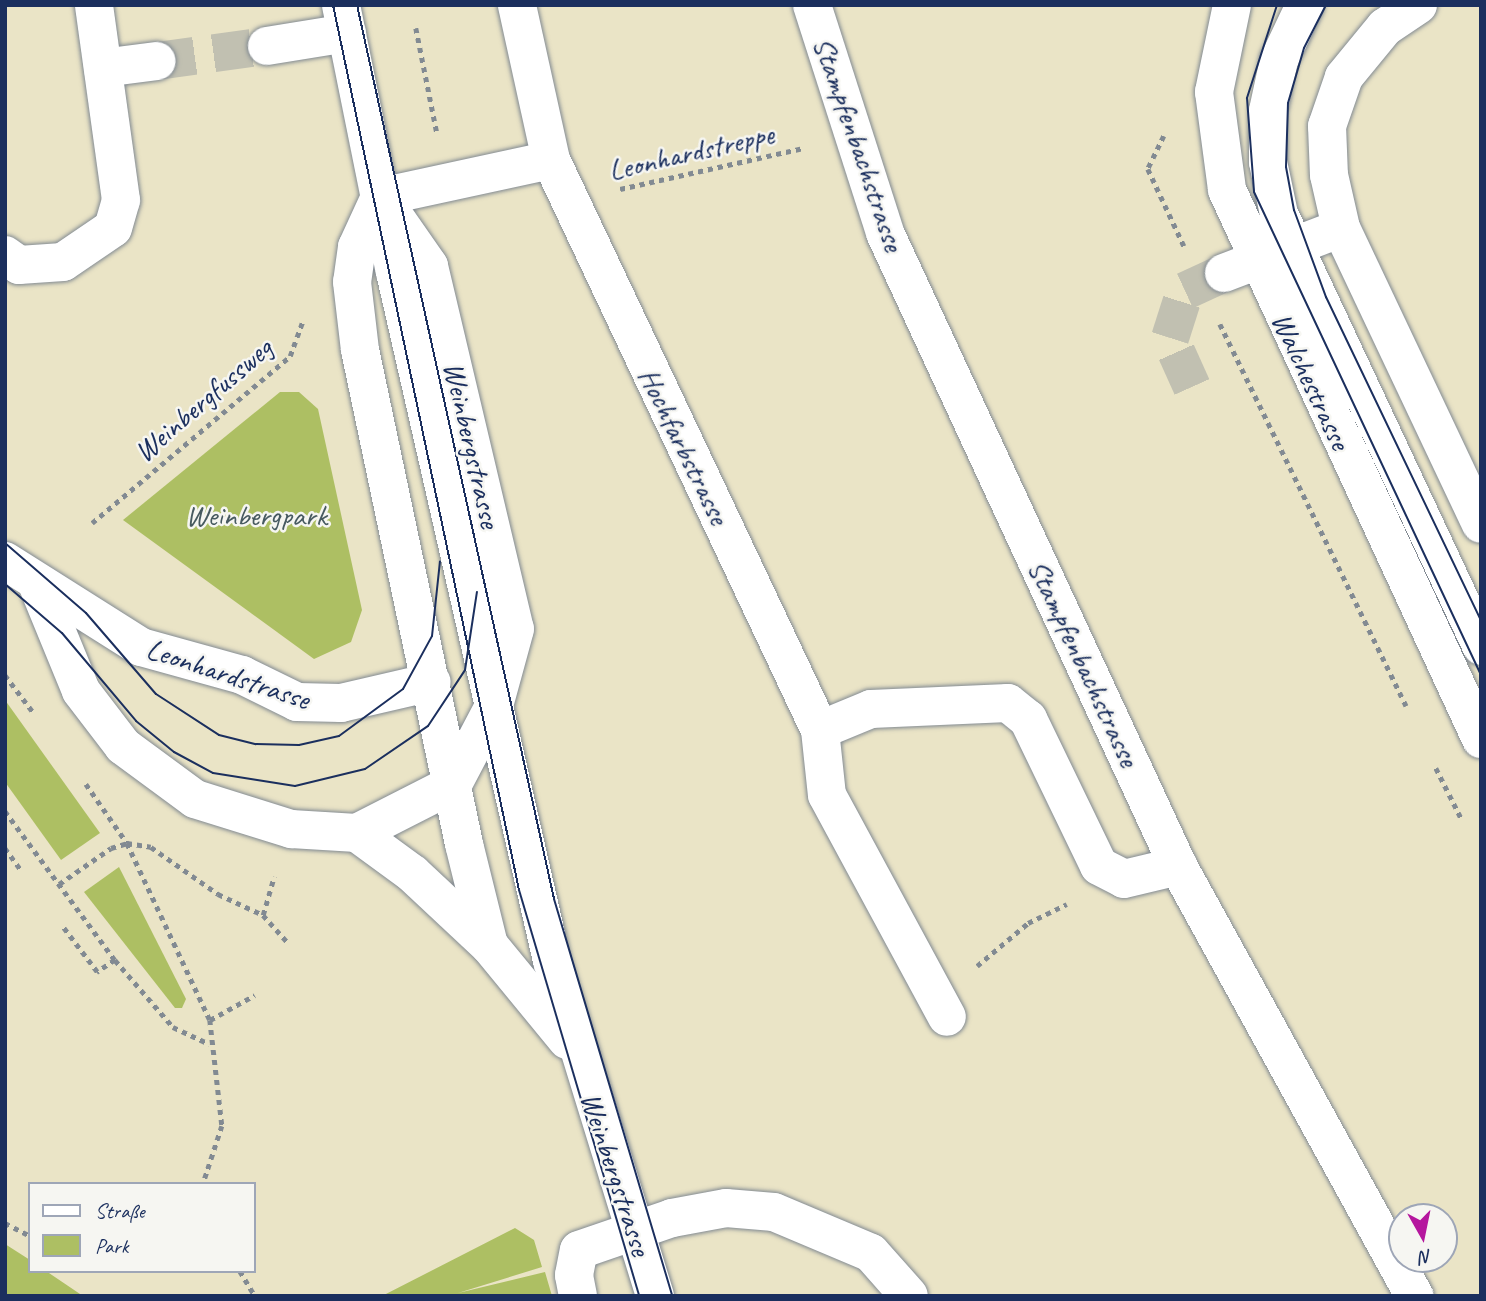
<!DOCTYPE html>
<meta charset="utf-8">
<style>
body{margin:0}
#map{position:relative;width:1486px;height:1301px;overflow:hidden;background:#eae4c6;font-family:Caveat,sans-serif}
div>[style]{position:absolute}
.green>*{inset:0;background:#adbf63}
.minor-tunnel>*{height:38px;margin-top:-19px;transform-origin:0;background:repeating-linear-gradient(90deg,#c1c0b1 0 38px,transparent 0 57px)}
.path>*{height:4.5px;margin-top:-2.25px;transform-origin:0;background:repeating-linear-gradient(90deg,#828a92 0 5px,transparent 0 10px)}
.roads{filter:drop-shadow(0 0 2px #828a92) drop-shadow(0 0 2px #828a92)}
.minor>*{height:38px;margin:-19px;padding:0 19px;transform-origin:19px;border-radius:19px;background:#fff}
.tram>*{height:2px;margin:-1px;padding:0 1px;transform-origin:1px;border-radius:1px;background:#1b2f5e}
span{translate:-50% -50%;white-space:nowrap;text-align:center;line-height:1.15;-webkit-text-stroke:5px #f6f6f2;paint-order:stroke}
.street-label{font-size:30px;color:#1b2f5e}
.park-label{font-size:30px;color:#475a60}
.frame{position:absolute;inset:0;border:7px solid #1b2f5e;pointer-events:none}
.legend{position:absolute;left:28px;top:1182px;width:228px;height:91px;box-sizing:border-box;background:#f6f6f2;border:2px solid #9ea6b7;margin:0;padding:9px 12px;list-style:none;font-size:21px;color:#1b2f5e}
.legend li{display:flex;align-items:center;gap:14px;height:35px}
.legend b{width:35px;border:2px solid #9ea6b7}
.north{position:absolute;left:1388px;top:1203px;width:70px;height:70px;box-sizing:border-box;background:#f6f6f2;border:2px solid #9ea6b7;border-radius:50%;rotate:171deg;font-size:19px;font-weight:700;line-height:28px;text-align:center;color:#1b2f5e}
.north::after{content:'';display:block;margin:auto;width:24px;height:32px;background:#b5179e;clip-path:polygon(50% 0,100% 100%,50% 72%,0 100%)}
</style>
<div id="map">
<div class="green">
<div style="clip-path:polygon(280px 392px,299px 392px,318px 409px,362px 610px,351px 642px,314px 659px,123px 520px)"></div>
<div style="clip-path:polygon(5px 700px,100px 833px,61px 860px,5px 782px)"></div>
<div style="clip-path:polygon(119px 867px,186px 999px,182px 1008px,175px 1008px,84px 892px)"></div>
<div style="clip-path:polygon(515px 1228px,534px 1240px,542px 1267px,458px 1293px,545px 1272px,552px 1296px,382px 1296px)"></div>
<div style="clip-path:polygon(5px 1244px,30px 1260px,30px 1271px,46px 1271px,83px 1296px,5px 1296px)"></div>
</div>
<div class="minor-tunnel">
<div style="left:157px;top:61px;width:111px;rotate:-7.8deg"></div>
<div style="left:1192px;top:387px;width:54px;rotate:-114.2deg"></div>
<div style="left:1170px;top:338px;width:49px;rotate:-72.3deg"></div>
<div style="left:1185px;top:291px;width:43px;rotate:-24.8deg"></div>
</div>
<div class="path">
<div style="left:416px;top:28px;width:107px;rotate:78.7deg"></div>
<div style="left:1164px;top:136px;width:37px;rotate:116deg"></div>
<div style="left:1148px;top:169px;width:85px;rotate:64.9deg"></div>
<div style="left:620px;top:189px;width:188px;rotate:-12.6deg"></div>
<div style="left:1220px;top:324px;width:425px;rotate:64deg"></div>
<div style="left:92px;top:523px;width:259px;rotate:-40.1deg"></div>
<div style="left:290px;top:356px;width:38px;rotate:-70deg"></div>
<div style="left:5px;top:675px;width:46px;rotate:52.9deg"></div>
<div style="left:1436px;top:768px;width:58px;rotate:63.4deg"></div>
<div style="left:86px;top:784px;width:72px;rotate:55.2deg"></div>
<div style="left:127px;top:843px;width:195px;rotate:64.9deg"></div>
<div style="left:210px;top:1020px;width:107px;rotate:83.5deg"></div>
<div style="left:222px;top:1126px;width:61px;rotate:108.1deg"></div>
<div style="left:5px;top:811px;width:185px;rotate:53.6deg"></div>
<div style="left:115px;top:960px;width:22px;rotate:146deg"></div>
<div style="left:97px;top:972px;width:56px;rotate:-127.1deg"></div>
<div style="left:5px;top:848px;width:29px;rotate:54deg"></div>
<div style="left:59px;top:884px;width:63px;rotate:-34.7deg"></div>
<div style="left:111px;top:848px;width:17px;rotate:-17deg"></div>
<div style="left:127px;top:843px;width:24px;rotate:9deg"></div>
<div style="left:151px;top:847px;width:82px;rotate:35deg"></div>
<div style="left:218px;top:894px;width:50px;rotate:25deg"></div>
<div style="left:263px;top:915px;width:36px;rotate:48deg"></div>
<div style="left:263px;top:915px;width:40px;rotate:-74deg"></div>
<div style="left:115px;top:960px;width:89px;rotate:49.1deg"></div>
<div style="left:173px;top:1027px;width:40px;rotate:25deg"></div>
<div style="left:977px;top:966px;width:67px;rotate:-40.1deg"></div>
<div style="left:1028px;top:923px;width:43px;rotate:-26deg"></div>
<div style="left:210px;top:1020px;width:51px;rotate:-29.1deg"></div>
<div style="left:5px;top:1223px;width:28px;rotate:27deg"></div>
<div style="left:240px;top:1271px;width:29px;rotate:59deg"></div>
</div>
<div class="roads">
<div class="minor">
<div style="left:341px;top:5px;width:272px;rotate:78.6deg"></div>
<div style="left:395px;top:272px;width:707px;rotate:77.16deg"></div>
<div style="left:552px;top:961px;width:350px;rotate:72.9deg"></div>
<div style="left:812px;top:5px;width:239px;rotate:72.2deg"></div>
<div style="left:885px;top:233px;width:698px;rotate:65.16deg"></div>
<div style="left:1178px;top:866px;width:491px;rotate:61.2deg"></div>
<div style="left:1232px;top:5px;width:89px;rotate:101.7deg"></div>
<div style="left:1214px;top:92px;width:99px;rotate:82.4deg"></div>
<div style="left:1227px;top:190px;width:605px;rotate:65.17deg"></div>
<div style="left:1305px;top:5px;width:61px;rotate:115.3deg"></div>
<div style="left:1279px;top:60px;width:52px;rotate:102.2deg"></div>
<div style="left:1268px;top:111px;width:51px;rotate:90deg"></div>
<div style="left:1268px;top:162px;width:53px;rotate:78.1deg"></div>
<div style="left:1279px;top:214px;width:477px;rotate:64.9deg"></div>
<div style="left:1418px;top:5px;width:40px;rotate:146deg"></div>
<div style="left:1385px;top:27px;width:65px;rotate:129.4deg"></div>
<div style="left:1344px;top:77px;width:52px;rotate:109.1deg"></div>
<div style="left:1327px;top:126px;width:49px;rotate:87.7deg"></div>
<div style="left:1329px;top:175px;width:54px;rotate:77.2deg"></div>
<div style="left:1341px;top:228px;width:327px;rotate:64.7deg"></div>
<div style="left:267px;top:46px;width:81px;rotate:-9.2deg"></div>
<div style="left:103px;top:68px;width:54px;rotate:-7.4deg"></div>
<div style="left:551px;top:160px;width:630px;rotate:64.74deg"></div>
<div style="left:820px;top:730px;width:65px;rotate:83.9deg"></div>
<div style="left:827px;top:795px;width:252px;rotate:61.6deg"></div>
<div style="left:380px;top:197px;width:55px;rotate:114.7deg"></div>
<div style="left:357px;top:247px;width:35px;rotate:98deg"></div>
<div style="left:352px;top:282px;width:68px;rotate:83.3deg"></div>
<div style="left:360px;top:350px;width:505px;rotate:78.11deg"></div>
<div style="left:464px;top:844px;width:104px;rotate:76.1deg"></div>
<div style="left:489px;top:945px;width:123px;rotate:50.6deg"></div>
<div style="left:380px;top:197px;width:175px;rotate:-12.2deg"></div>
<div style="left:551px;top:160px;width:159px;rotate:-102.4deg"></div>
<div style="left:388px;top:207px;width:72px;rotate:55.2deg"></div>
<div style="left:429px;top:266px;width:373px;rotate:76.7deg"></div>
<div style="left:515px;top:629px;width:80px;rotate:105.3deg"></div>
<div style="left:494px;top:706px;width:88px;rotate:117.7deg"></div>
<div style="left:5px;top:255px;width:17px;rotate:36deg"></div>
<div style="left:19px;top:265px;width:44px;rotate:-3.9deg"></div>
<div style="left:63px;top:262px;width:60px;rotate:-34.2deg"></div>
<div style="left:113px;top:228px;width:29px;rotate:-74deg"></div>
<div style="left:121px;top:200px;width:197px;rotate:-97.9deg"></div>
<div style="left:1224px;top:273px;width:125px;rotate:-21deg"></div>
<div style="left:5px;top:561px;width:161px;rotate:32.3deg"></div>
<div style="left:141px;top:647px;width:105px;rotate:15.5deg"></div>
<div style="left:242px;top:675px;width:61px;rotate:26.1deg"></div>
<div style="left:297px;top:702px;width:44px;rotate:1.3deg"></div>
<div style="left:341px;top:703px;width:93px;rotate:-13deg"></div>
<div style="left:38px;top:586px;width:113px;rotate:67.7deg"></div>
<div style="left:81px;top:691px;width:69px;rotate:52.6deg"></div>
<div style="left:123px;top:746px;width:89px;rotate:36.4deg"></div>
<div style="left:195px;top:799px;width:101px;rotate:17.4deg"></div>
<div style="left:291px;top:829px;width:66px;rotate:3.5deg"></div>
<div style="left:357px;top:833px;width:108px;rotate:-27deg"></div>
<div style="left:820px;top:730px;width:55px;rotate:-22.4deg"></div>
<div style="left:871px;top:709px;width:137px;rotate:-2.5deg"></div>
<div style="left:1008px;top:703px;width:26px;rotate:39deg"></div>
<div style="left:1028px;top:719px;width:163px;rotate:64.2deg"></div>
<div style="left:1099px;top:866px;width:28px;rotate:27deg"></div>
<div style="left:1124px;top:879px;width:56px;rotate:-13.5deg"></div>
<div style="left:357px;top:833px;width:69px;rotate:36.2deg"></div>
<div style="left:413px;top:874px;width:104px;rotate:43.1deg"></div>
<div style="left:578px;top:1296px;width:21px;rotate:-101deg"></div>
<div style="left:574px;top:1275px;width:25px;rotate:-79deg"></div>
<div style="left:579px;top:1250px;width:98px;rotate:-19deg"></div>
<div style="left:672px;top:1218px;width:55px;rotate:-10.5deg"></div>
<div style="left:726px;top:1208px;width:48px;rotate:4.8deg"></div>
<div style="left:774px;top:1212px;width:105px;rotate:22.9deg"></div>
<div style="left:871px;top:1253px;width:57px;rotate:48.5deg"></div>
</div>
</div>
<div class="tram">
<div style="left:333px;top:5px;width:904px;rotate:78.13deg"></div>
<div style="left:519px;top:890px;width:423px;rotate:73.5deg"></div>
<div style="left:357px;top:5px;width:915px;rotate:77.57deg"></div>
<div style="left:554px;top:899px;width:414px;rotate:73.4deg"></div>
<div style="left:1277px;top:5px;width:98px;rotate:107.9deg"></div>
<div style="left:1247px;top:98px;width:94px;rotate:85.7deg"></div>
<div style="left:1254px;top:192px;width:534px;rotate:64.83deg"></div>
<div style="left:1326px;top:5px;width:48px;rotate:117.1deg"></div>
<div style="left:1304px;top:48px;width:57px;rotate:106.2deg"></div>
<div style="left:1288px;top:103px;width:64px;rotate:91.8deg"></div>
<div style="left:1286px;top:167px;width:44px;rotate:79.5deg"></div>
<div style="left:1294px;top:210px;width:93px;rotate:69.8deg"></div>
<div style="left:1326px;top:297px;width:358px;rotate:64.4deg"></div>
<div style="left:5px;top:543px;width:107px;rotate:40.8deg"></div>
<div style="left:86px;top:613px;width:107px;rotate:49.2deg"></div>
<div style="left:156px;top:694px;width:75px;rotate:33.1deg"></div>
<div style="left:219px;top:735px;width:38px;rotate:14deg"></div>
<div style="left:256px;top:744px;width:43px;rotate:1.3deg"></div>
<div style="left:299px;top:745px;width:41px;rotate:-12.7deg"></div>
<div style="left:339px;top:736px;width:79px;rotate:-36.3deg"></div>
<div style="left:403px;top:689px;width:60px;rotate:-61.3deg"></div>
<div style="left:432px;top:636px;width:75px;rotate:-83.9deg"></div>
<div style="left:5px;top:584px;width:75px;rotate:40.7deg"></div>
<div style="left:62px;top:633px;width:115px;rotate:49.9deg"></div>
<div style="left:136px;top:721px;width:49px;rotate:39.2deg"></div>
<div style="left:174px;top:752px;width:44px;rotate:28.3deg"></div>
<div style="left:213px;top:773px;width:83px;rotate:9deg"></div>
<div style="left:295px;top:786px;width:72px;rotate:-13.7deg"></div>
<div style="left:365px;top:769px;width:76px;rotate:-34.3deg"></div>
<div style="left:428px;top:726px;width:67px;rotate:-56.5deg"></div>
<div style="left:465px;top:670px;width:79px;rotate:-81.3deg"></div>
</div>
<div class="street-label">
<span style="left:859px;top:144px;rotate:71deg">Stampfenbachstrasse</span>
<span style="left:691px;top:152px;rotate:-13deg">Leonhardstreppe</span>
<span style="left:1311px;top:381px;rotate:65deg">Walchestrasse</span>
<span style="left:203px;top:400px;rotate:-41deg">Weinbergfussweg</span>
<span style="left:472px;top:445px;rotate:77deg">Weinbergstrasse</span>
<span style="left:684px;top:446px;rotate:64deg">Hochfarbstrasse</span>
<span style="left:1084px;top:663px;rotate:65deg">Stampfenbachstrasse</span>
<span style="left:228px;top:674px;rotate:18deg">Leonhardstrasse</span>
<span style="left:616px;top:1174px;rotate:72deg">Weinbergstrasse</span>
</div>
<div class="park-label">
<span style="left:256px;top:515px">Weinbergpark</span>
</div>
<div class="frame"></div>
<ul class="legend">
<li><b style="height:9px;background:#fff"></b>Straße</li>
<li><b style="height:19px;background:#adbf63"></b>Park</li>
</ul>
<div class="north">N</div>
</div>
